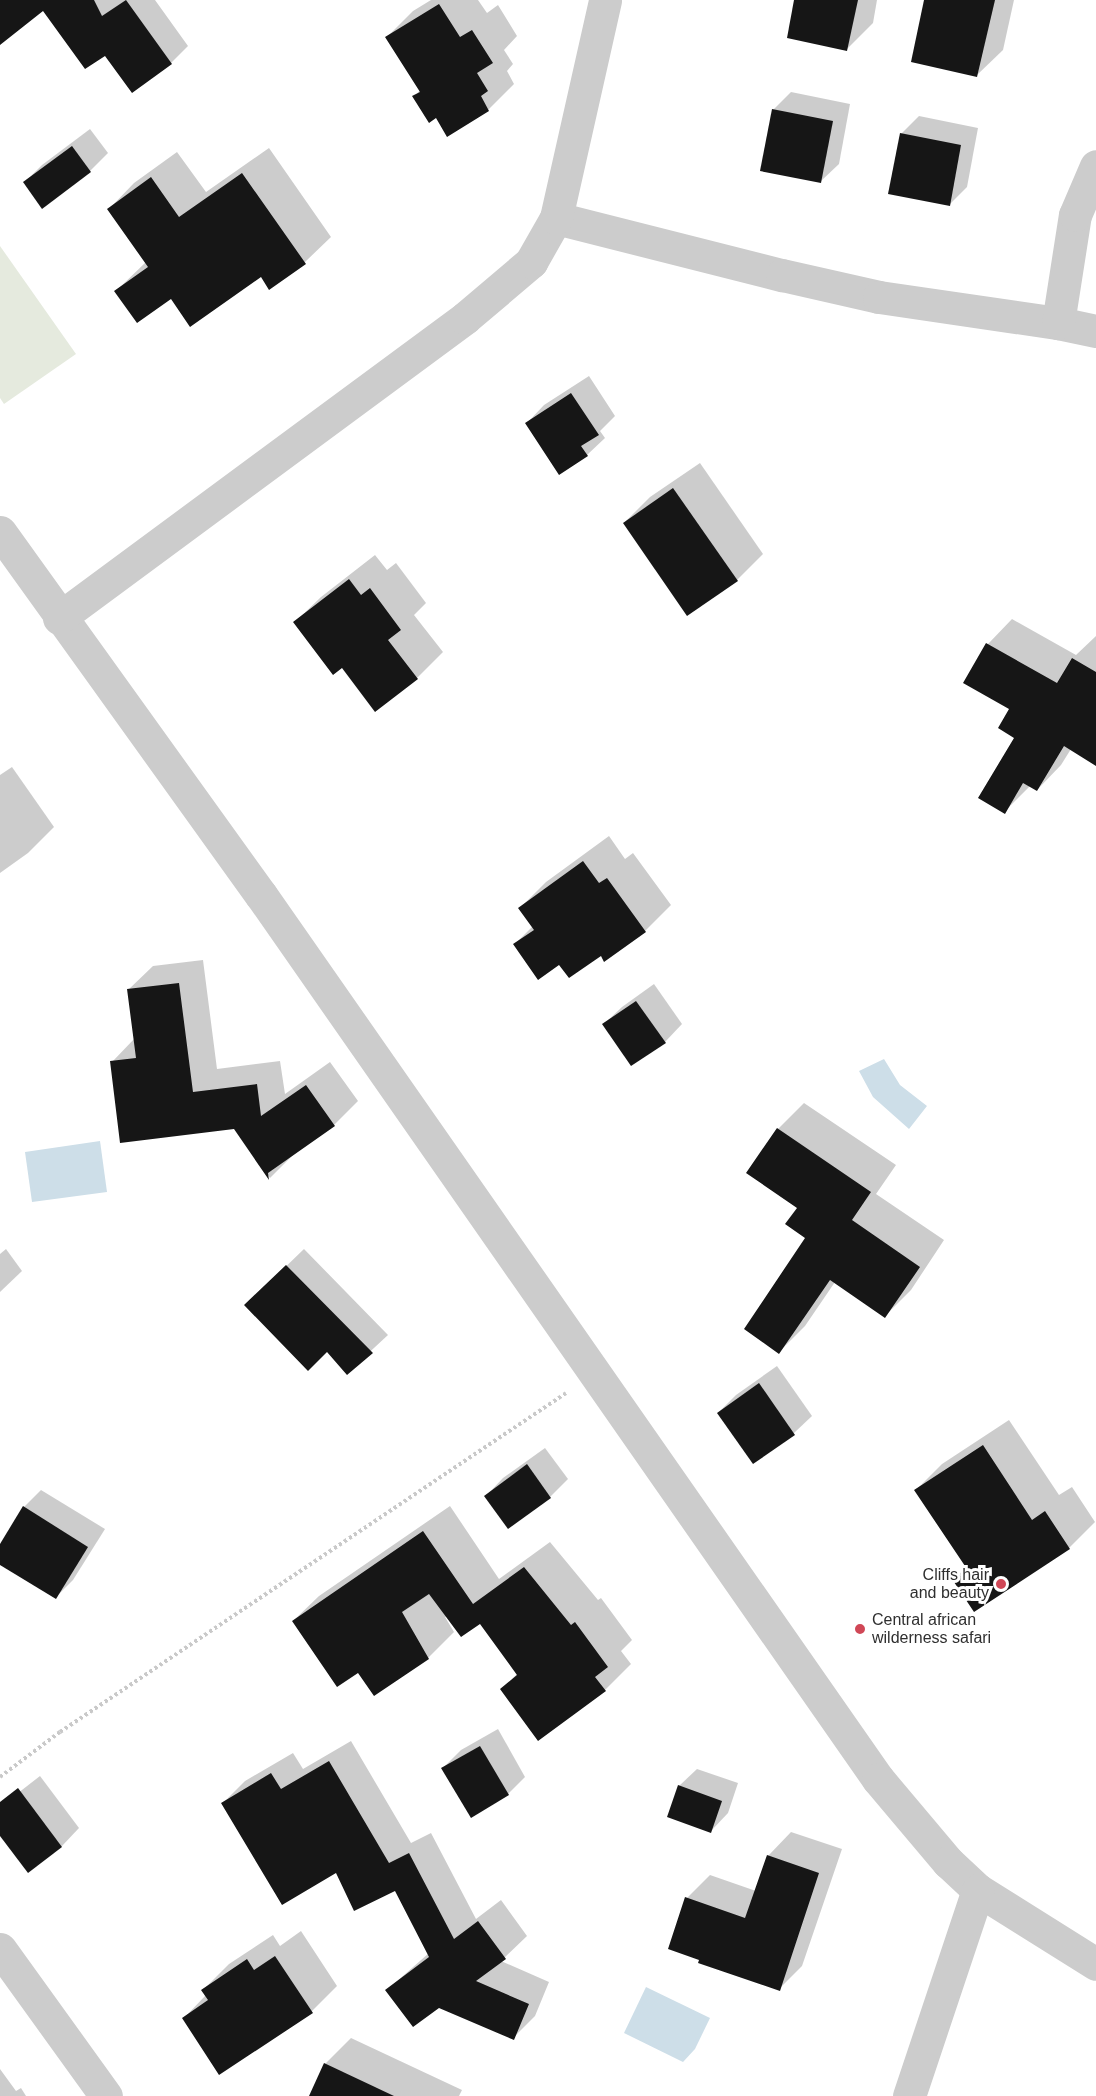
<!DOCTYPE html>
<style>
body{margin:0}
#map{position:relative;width:1096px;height:2096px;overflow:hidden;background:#fff;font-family:Arial,sans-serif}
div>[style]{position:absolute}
.green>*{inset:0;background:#e5eade}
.water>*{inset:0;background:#cddee8}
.shadow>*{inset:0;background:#0003}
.building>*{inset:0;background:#161616}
.path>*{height:4px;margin-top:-2px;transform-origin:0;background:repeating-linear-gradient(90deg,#c9c9c9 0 3px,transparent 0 6px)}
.minor>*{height:33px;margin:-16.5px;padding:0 16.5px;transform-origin:16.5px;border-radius:16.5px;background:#ccc}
.dots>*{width:16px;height:16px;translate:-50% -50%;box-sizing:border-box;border:3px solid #fff;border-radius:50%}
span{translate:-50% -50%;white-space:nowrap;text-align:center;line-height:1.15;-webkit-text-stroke:6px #fff;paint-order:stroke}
.poi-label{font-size:16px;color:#2f2f2f}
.right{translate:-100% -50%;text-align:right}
.left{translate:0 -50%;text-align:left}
</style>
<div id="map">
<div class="green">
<div style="clip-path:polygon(0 246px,76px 354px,4px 404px,0 398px)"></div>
</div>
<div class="water">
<div style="clip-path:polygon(884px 1059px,900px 1085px,927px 1106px,909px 1129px,873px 1097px,859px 1071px)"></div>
<div style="clip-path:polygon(100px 1141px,107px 1192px,32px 1202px,25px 1152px)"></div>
<div style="clip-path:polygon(646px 1987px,710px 2018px,695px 2049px,683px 2062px,624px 2033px)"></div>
</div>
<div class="shadow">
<div style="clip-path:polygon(0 0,155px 0,188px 46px,171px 63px,105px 53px,43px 9px,0 43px)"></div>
<div style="clip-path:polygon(431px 0,478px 0,487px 13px,498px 5px,517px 36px,504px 50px,513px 64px,507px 71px,514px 84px,488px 110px,448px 135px,436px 116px,414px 97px,420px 90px,387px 37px,413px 11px)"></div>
<div style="clip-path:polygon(796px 0,877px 0,873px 23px,847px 49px)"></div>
<div style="clip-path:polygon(926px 0,1014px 0,1003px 50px,977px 75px)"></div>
<div style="clip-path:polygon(791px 92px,850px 104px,839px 164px,821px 181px,773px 110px)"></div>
<div style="clip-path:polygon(919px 116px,978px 128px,967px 187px,949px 205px,901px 134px)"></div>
<div style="clip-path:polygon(90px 129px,108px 153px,90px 171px,42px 206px,25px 182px,42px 165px)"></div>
<div style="clip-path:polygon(269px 148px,331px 237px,305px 262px,270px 287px,261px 275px,171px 297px,116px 291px,146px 262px,109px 209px,134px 183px,177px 152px,206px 192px)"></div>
<div style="clip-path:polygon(589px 376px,615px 416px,600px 431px,605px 438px,587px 455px,527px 423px,544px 405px)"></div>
<div style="clip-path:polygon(700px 463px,763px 554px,737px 580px,624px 523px,650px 497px)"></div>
<div style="clip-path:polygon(375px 555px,387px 570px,396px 563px,426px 603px,414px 615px,443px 652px,417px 678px,295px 622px,321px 597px)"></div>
<div style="clip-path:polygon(1012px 619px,1076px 655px,1096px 636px,1096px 764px,1071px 749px,1061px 765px,1037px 790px,1030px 786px,1004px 812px,1016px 738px,1011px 709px,965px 682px,988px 644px)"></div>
<div style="clip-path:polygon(12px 767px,54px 827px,28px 853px,0 873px,0 775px)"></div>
<div style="clip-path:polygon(609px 836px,625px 859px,633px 853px,671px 905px,645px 931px,605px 960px,601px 954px,560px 963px,515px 944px,533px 926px,520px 908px,546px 882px)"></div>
<div style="clip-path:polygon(203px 960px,217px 1069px,280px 1061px,285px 1094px,330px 1062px,358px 1101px,334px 1125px,293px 1155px,270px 1178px,235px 1128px,112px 1062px,135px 1038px,128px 990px,153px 966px)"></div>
<div style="clip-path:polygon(654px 984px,682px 1024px,665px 1042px,604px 1024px,622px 1007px)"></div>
<div style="clip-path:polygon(804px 1103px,896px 1165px,876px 1194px,944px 1240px,911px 1290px,885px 1316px,835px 1282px,805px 1326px,779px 1352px,807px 1238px,799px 1207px,748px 1172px,778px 1129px)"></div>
<div style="clip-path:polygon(6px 1249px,22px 1271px,0 1292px,0 1254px)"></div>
<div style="clip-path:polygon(304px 1249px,388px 1335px,347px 1373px,327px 1350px,246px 1305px)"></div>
<div style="clip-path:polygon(777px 1366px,812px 1416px,794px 1433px,753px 1462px,718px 1413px,736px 1395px)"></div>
<div style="clip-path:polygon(1009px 1420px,1059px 1495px,1072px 1487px,1095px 1522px,1069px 1548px,954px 1579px,967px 1566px,916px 1490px,942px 1464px)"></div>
<div style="clip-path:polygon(545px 1448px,568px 1479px,550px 1497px,509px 1527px,486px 1496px,503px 1478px)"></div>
<div style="clip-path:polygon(41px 1490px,105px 1529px,73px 1580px,56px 1597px,0 1563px,0 1547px,24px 1507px)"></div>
<div style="clip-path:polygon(450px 1506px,499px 1579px,550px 1542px,598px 1600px,601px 1598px,632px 1640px,621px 1651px,631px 1664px,605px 1690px,538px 1739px,502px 1689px,518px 1673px,480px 1622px,447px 1616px,445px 1617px,454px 1632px,428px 1658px,358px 1671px,293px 1621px,319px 1596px)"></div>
<div style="clip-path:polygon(498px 1729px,525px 1777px,508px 1794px,443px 1768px,461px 1750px)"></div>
<div style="clip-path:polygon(351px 1741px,411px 1843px,431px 1833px,476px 1919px,501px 1900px,527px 1936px,501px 1961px,549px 1982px,535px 2016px,513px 2038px,439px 2006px,387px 1990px,429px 1953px,396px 1889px,336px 1871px,223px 1803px,245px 1781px,293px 1753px,303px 1769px)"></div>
<div style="clip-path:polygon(697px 1769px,738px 1783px,728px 1813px,711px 1831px,679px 1786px)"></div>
<div style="clip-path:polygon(40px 1776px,79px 1828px,62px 1846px,28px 1871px,0 1834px,0 1807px)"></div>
<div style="clip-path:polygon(791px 1832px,842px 1849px,802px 1966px,779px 1989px,701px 1960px,687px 1898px,710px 1875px,756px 1891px,768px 1856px)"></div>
<div style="clip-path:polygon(301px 1931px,337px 1986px,312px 2011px,184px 2018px,206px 1995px,203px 1990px,229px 1964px,273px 1935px,280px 1946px)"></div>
<div style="clip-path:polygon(351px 2038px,462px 2090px,459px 2096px,310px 2096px,325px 2064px)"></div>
<div style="clip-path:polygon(0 2069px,16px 2091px,21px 2088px,26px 2096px,0 2096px)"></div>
</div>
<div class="building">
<div style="clip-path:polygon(0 0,94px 0,102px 16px,126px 0,172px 64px,132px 93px,105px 56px,85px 69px,43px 11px,0 45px)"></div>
<div style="clip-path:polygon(794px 0,858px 0,847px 51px,787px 38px)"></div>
<div style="clip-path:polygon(924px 0,995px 0,977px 77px,911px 62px)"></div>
<div style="clip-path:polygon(439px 4px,460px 37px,472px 30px,493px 63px,477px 73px,488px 91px,481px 96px,489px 111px,447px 137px,436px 118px,429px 123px,412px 96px,420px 92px,385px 37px)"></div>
<div style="clip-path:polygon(772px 109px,833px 121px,821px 183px,760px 171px)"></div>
<div style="clip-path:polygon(900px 133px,961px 145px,950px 206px,888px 194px)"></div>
<div style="clip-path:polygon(72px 146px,91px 172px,42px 209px,23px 182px)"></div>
<div style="clip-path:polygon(242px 173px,306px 264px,269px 290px,261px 277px,190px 327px,171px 299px,137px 323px,114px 291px,148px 267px,107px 209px,151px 177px,179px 217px)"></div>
<div style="clip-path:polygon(571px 393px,599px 435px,581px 446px,588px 456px,559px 475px,525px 423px)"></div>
<div style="clip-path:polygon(673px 488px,738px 581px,687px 616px,623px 523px)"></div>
<div style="clip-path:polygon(349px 579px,361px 595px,370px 588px,401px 630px,388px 640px,418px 679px,375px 712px,342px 668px,333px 675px,293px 622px)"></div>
<div style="clip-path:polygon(986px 643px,1057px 683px,1072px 658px,1096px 672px,1096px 766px,1064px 746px,1037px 791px,1023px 783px,1005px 814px,978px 798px,1014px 738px,998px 728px,1009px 709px,963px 683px)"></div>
<div style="clip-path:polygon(583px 861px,599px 883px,607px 878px,646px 932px,604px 962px,601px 956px,569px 978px,559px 965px,538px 980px,513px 944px,534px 930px,518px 908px)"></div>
<div style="clip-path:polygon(179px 983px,193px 1092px,257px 1084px,261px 1116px,306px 1085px,335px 1126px,268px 1173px,269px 1180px,234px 1129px,120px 1143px,110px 1061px,136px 1058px,127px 989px)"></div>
<div style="clip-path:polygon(636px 1001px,666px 1043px,631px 1066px,602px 1024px)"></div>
<div style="clip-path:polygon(777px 1128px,871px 1192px,852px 1220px,920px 1267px,885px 1318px,830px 1280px,779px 1354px,744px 1329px,805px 1238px,785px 1224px,797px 1208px,746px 1173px)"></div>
<div style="clip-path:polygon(286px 1265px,373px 1353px,347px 1375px,327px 1352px,308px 1371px,244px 1305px)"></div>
<div style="clip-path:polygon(759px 1383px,795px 1435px,753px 1464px,717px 1413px)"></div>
<div style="clip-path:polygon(983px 1445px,1032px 1520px,1045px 1511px,1070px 1549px,974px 1612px,952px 1579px,967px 1569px,914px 1490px)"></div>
<div style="clip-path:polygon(527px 1464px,551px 1498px,508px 1529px,484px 1496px)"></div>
<div style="clip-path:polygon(23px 1506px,88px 1547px,56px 1599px,0 1565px,0 1544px)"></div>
<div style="clip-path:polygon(423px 1531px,473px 1604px,524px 1567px,571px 1625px,575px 1622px,608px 1667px,595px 1677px,606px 1691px,538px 1741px,500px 1689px,517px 1675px,480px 1624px,461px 1637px,429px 1594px,402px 1612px,429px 1659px,374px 1696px,358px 1673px,337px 1687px,292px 1621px)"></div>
<div style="clip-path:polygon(480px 1746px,509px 1795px,471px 1818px,441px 1768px)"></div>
<div style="clip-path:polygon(329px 1761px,389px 1863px,409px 1853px,454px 1939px,478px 1921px,506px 1959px,476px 1981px,529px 2004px,514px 2040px,439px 2008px,413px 2027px,385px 1990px,429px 1957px,395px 1891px,354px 1911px,336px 1873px,282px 1905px,221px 1803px,271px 1773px,281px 1789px)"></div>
<div style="clip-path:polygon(678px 1785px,722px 1801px,711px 1833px,667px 1817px)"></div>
<div style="clip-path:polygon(18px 1788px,62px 1847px,28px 1873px,0 1836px,0 1802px)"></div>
<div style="clip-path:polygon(767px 1855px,819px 1873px,780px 1991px,698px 1963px,699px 1960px,668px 1949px,685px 1897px,745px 1918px)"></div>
<div style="clip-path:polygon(275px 1956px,313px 2013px,219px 2075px,182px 2018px,208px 2000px,201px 1990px,247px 1959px,254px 1970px)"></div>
<div style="clip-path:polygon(324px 2063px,394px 2096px,309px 2096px)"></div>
</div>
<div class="path">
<div style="left:0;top:1777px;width:75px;rotate:-36.9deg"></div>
<div style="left:60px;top:1732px;width:609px;rotate:-33.82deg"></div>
</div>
<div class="minor">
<div style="left:556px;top:218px;width:233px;rotate:14.2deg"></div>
<div style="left:782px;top:275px;width:99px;rotate:12.8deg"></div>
<div style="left:879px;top:297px;width:181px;rotate:8.3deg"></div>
<div style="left:1058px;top:323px;width:39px;rotate:12deg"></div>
<div style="left:1058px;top:323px;width:109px;rotate:-81.1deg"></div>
<div style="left:1075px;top:215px;width:53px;rotate:-66.8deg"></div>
<div style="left:0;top:532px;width:447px;rotate:54.3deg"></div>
<div style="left:261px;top:895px;width:1078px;rotate:55.09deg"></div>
<div style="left:878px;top:1779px;width:109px;rotate:49.9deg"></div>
<div style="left:948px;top:1862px;width:41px;rotate:43deg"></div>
<div style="left:978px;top:1890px;width:139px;rotate:32.1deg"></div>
<div style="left:59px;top:618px;width:505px;rotate:-36.46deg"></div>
<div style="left:465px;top:318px;width:87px;rotate:-40.3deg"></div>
<div style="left:531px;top:262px;width:51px;rotate:-60.4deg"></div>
<div style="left:556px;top:218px;width:223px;rotate:-77.3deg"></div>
<div style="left:0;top:1949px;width:181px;rotate:54.2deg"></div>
<div style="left:909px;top:2096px;width:217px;rotate:-71.5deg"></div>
</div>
<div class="dots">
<div style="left:1001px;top:1584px;background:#d04756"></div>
<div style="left:860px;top:1629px;background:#d04756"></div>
</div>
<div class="poi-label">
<span class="right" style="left:989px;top:1584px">Cliffs hair<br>and beauty</span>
<span class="left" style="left:872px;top:1629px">Central african<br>wilderness safari</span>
</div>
</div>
